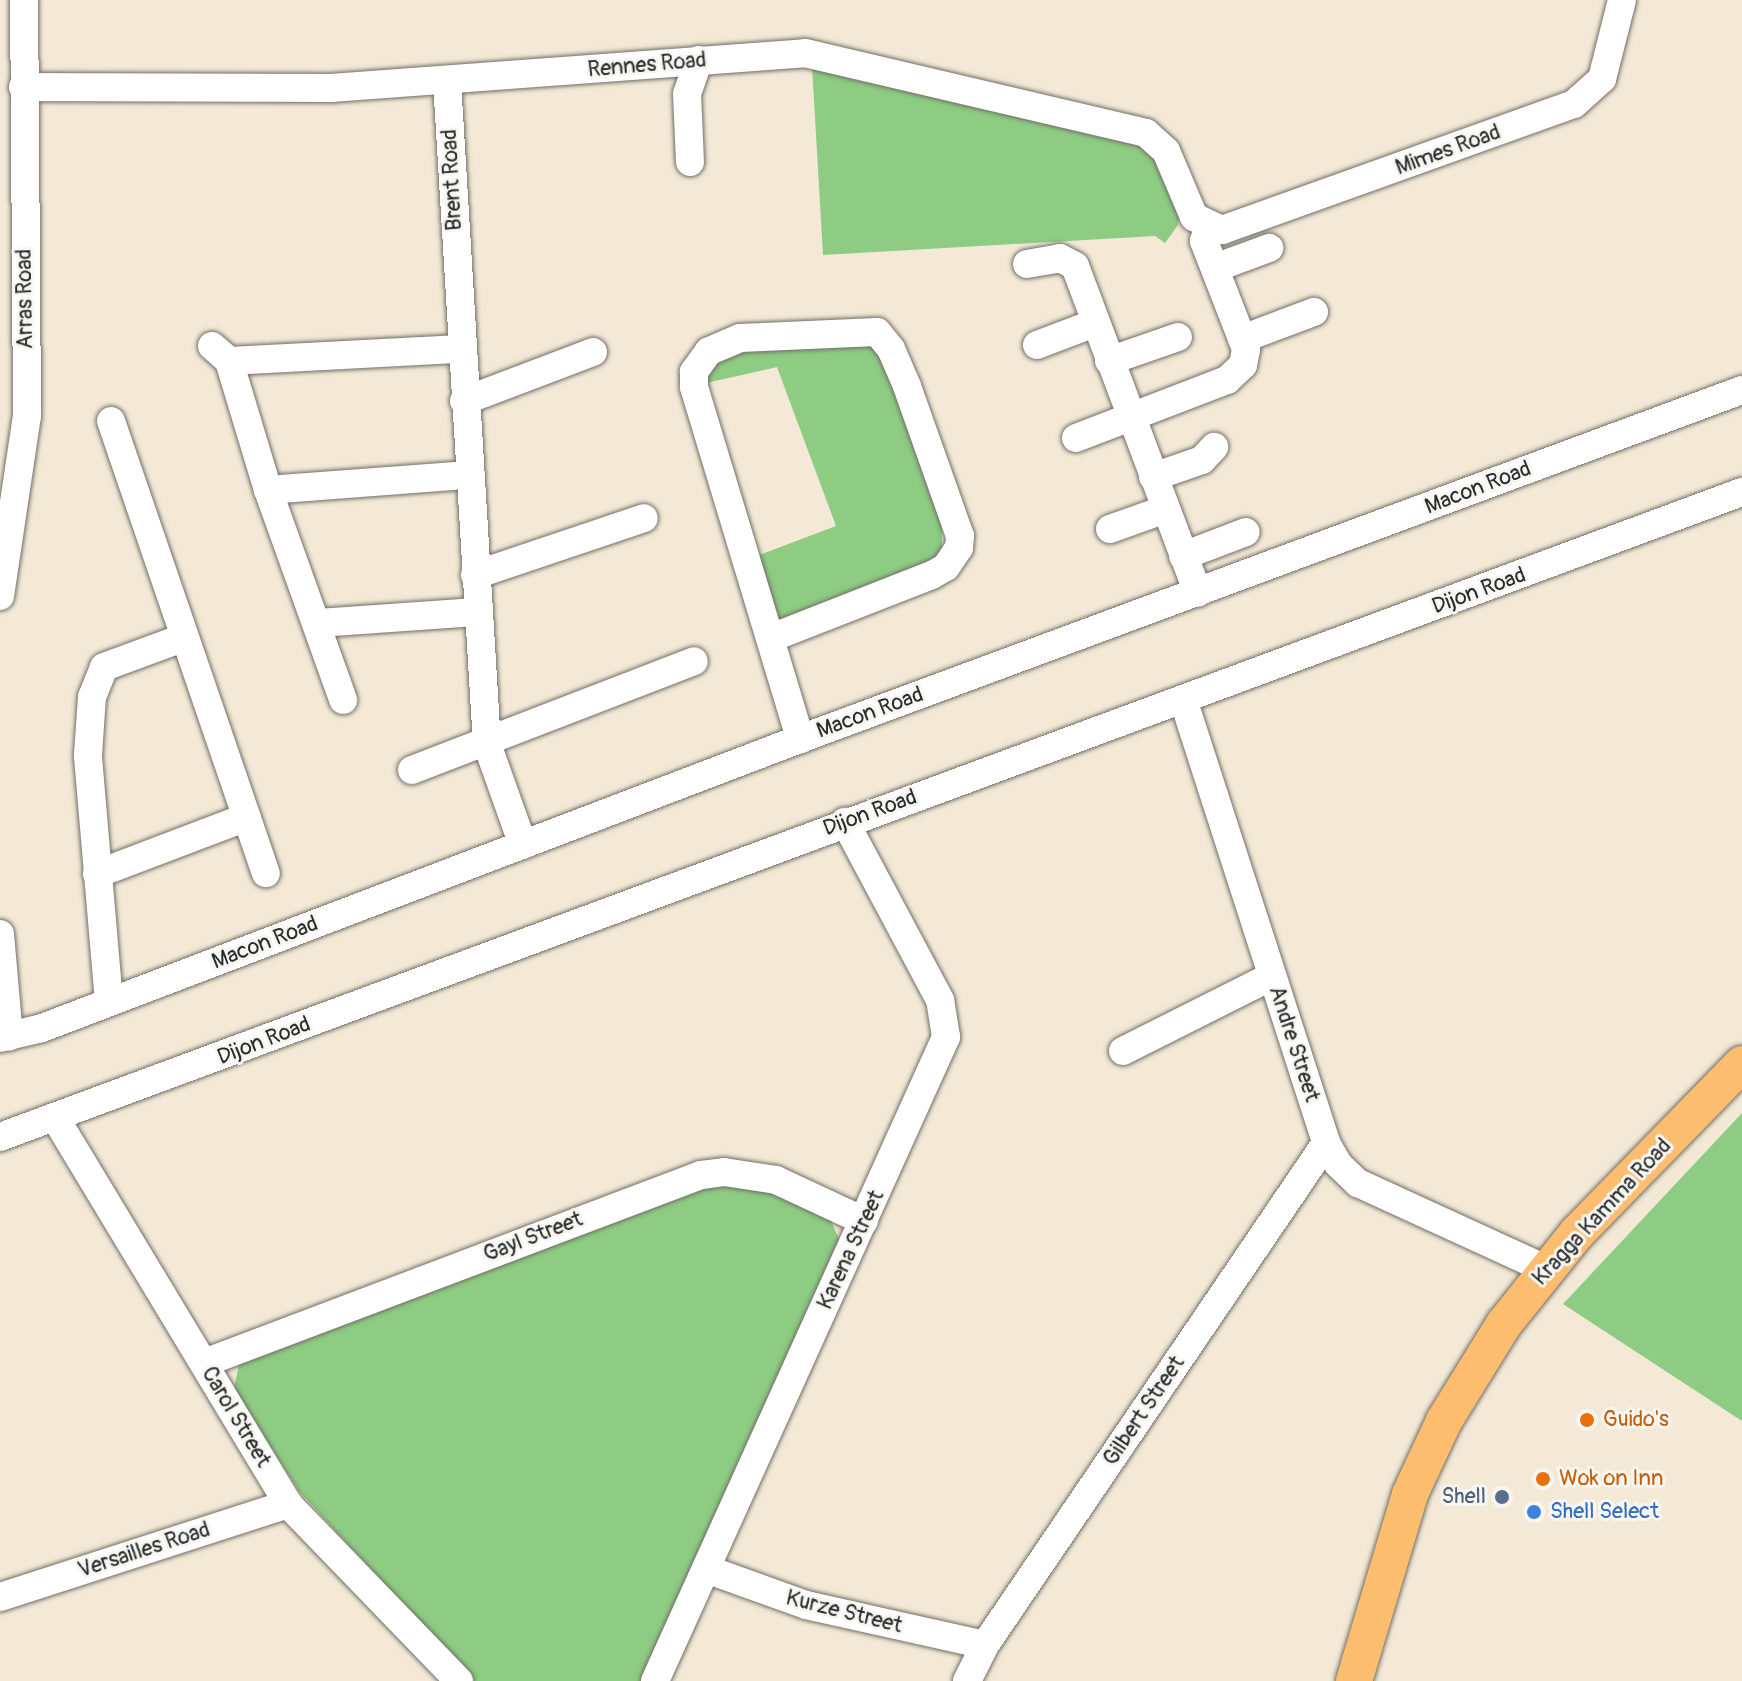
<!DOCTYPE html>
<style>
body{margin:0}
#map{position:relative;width:1742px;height:1681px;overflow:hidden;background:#f3e9d6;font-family:Pangolin,sans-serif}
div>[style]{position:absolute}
.green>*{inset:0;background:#8dcc82}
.roads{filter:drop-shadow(0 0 2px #716e67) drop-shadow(0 0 2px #716e67)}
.minor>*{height:28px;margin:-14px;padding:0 14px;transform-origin:14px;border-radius:14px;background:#fff}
.major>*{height:36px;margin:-18px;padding:0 18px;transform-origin:18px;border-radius:18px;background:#fcbd6f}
.dots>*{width:22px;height:22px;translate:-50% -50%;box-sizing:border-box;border:4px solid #f6f6f2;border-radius:50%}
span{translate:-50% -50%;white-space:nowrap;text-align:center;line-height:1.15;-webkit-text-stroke:6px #f6f6f2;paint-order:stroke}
.street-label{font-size:22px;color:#2b2b2b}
.food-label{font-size:22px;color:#c56008}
.left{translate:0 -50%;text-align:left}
.service-label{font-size:22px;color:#4e5e75}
.right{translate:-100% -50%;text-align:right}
.shop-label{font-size:22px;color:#366cbe}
</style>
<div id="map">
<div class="green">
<div style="clip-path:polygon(812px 66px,1130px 140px,1158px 157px,1179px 216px,1178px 225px,1165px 243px,1155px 236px,823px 255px)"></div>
<div style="clip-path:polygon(857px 336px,885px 356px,942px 521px,942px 553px,935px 566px,779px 624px,754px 557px,836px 526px,777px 367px,706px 383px,707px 369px,746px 345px)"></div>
<div style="clip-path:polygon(1742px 1113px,1742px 1421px,1563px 1304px)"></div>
<div style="clip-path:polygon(715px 1185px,770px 1190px,829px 1217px,841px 1243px,646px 1681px,474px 1681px,299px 1491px,234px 1389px,239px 1364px)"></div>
</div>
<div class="roads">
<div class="minor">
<div style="left:447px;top:81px;width:664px;rotate:86.55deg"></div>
<div style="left:487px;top:744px;width:107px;rotate:70.4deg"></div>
<div style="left:23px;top:87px;width:308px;rotate:0.2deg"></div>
<div style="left:331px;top:88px;width:475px;rotate:-4.2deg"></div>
<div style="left:805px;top:53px;width:350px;rotate:13.2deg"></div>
<div style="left:1146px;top:133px;width:27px;rotate:42deg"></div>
<div style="left:1166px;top:151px;width:72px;rotate:67deg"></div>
<div style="left:1194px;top:217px;width:31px;rotate:25deg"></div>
<div style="left:1222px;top:230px;width:374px;rotate:-19.7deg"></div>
<div style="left:1574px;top:104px;width:38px;rotate:-42deg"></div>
<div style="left:1602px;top:79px;width:81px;rotate:-75.8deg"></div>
<div style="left:690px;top:162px;width:68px;rotate:-92.5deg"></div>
<div style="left:687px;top:94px;width:36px;rotate:-71deg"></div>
<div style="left:1027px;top:264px;width:34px;rotate:-10deg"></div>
<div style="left:1060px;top:258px;width:17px;rotate:28deg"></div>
<div style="left:1075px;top:266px;width:349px;rotate:69.4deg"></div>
<div style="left:1215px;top:268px;width:58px;rotate:-20.3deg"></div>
<div style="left:1242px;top:339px;width:77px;rotate:-20.6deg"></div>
<div style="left:1037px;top:345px;width:62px;rotate:-20.8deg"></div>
<div style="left:212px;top:346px;width:23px;rotate:41deg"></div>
<div style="left:229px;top:361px;width:135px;rotate:73.2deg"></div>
<div style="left:268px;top:490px;width:223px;rotate:70.3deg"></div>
<div style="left:229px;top:361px;width:232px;rotate:-3deg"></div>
<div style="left:1109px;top:361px;width:73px;rotate:-19.2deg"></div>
<div style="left:464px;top:401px;width:138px;rotate:-20.8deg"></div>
<div style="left:111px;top:421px;width:478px;rotate:71.1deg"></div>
<div style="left:1076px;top:438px;width:162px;rotate:-21deg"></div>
<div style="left:1227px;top:380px;width:22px;rotate:-43deg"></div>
<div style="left:1243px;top:365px;width:16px;rotate:-79deg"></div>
<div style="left:1246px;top:349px;width:116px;rotate:-111.3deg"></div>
<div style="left:1204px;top:241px;width:15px;rotate:-74deg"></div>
<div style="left:1153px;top:477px;width:52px;rotate:-19.1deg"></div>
<div style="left:1202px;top:460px;width:18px;rotate:-47deg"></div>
<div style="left:268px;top:490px;width:201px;rotate:-4.3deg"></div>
<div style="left:1110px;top:529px;width:59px;rotate:-19.7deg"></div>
<div style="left:1183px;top:556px;width:67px;rotate:-20.9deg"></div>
<div style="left:475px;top:575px;width:178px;rotate:-18.6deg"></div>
<div style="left:0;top:596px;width:182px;rotate:-81.5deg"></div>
<div style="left:27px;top:416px;width:416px;rotate:-90.4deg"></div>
<div style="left:318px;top:623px;width:159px;rotate:-4deg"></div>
<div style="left:771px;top:638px;width:173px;rotate:-21.4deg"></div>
<div style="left:932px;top:575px;width:16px;rotate:-30deg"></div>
<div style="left:946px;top:567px;width:23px;rotate:-56deg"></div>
<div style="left:959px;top:548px;width:12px;rotate:-85deg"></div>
<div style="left:960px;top:536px;width:159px;rotate:-109.5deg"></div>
<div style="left:907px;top:386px;width:40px;rotate:-113.4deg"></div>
<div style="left:891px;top:349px;width:22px;rotate:-129deg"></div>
<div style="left:877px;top:332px;width:137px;rotate:177.5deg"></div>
<div style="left:740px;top:338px;width:34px;rotate:157deg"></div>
<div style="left:709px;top:351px;width:26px;rotate:126deg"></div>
<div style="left:694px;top:372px;width:15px;rotate:90deg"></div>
<div style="left:694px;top:387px;width:368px;rotate:73.2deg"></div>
<div style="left:1183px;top:699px;width:466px;rotate:72.1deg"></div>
<div style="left:1326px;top:1143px;width:24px;rotate:60deg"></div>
<div style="left:1338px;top:1164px;width:28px;rotate:44deg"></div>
<div style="left:1358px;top:1183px;width:207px;rotate:24.6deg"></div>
<div style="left:412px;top:770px;width:302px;rotate:-21.1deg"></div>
<div style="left:97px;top:874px;width:160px;rotate:-20.8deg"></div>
<div style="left:0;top:934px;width:103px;rotate:85deg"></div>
<div style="left:109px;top:1002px;width:248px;rotate:-94.9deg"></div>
<div style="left:88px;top:755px;width:58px;rotate:-86.1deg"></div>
<div style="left:92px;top:697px;width:32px;rotate:-68deg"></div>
<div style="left:104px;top:667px;width:86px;rotate:-20.3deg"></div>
<div style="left:0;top:1038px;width:43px;rotate:-13.4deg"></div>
<div style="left:42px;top:1028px;width:811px;rotate:-20.87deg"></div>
<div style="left:800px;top:739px;width:1005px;rotate:-20.33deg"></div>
<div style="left:1123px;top:1051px;width:167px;rotate:-26.7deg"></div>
<div style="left:56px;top:1119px;width:449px;rotate:58.9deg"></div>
<div style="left:288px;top:1504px;width:246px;rotate:46deg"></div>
<div style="left:0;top:1137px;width:1858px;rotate:-20.32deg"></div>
<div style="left:204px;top:1363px;width:531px;rotate:-20.72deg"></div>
<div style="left:701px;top:1175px;width:23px;rotate:-7deg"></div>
<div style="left:724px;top:1172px;width:53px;rotate:8.7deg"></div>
<div style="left:776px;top:1180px;width:97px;rotate:25deg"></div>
<div style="left:706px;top:1569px;width:106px;rotate:19.8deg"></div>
<div style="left:806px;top:1605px;width:183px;rotate:12.6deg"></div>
<div style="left:0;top:1597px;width:303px;rotate:-17.9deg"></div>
<div style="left:655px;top:1681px;width:707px;rotate:-65.68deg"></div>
<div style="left:946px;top:1037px;width:37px;rotate:-99deg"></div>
<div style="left:940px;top:1000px;width:202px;rotate:-118.1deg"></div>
<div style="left:967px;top:1681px;width:40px;rotate:-63.4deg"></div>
<div style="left:985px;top:1645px;width:607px;rotate:-55.81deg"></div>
</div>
<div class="major">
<div style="left:1354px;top:1681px;width:195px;rotate:-73.3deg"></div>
<div style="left:1410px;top:1494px;width:81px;rotate:-65deg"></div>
<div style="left:1444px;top:1421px;width:114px;rotate:-58.3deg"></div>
<div style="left:1504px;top:1324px;width:117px;rotate:-51.3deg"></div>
<div style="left:1577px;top:1233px;width:236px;rotate:-45.7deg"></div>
</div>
</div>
<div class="dots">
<div style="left:1587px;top:1420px;background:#e8710a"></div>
<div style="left:1543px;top:1479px;background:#e8710a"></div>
<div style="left:1502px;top:1497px;background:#5c6f8a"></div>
<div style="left:1534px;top:1512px;background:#3f7fe0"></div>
</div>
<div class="street-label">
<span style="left:647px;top:65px;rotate:-5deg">Rennes Road</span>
<span style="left:1448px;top:150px;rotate:-20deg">Mimes Road</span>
<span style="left:452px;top:180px;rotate:-93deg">Brent Road</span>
<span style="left:25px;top:299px;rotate:-91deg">Arras Road</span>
<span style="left:1478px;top:488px;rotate:-21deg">Macon Road</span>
<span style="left:1479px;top:591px;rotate:-20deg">Dijon Road</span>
<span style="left:870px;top:713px;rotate:-20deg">Macon Road</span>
<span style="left:870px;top:813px;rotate:-20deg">Dijon Road</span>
<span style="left:265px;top:943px;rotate:-21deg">Macon Road</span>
<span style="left:264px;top:1041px;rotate:-21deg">Dijon Road</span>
<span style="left:1294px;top:1044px;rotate:72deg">Andre Street</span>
<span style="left:1602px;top:1212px;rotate:-47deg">Kragga Kamma Road</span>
<span style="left:533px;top:1237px;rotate:-21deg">Gayl Street</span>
<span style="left:851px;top:1250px;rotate:-65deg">Karena Street</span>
<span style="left:1144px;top:1411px;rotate:-56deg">Gilbert Street</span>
<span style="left:236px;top:1417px;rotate:59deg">Carol Street</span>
<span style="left:144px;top:1550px;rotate:-18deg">Versailles Road</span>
<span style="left:844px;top:1612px;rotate:14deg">Kurze Street</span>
</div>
<div class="food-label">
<span class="left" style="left:1603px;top:1420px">Guido's</span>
<span class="left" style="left:1559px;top:1479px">Wok on Inn</span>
</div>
<div class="service-label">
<span class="right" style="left:1486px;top:1497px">Shell</span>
</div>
<div class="shop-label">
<span class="left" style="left:1550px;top:1512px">Shell Select</span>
</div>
</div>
